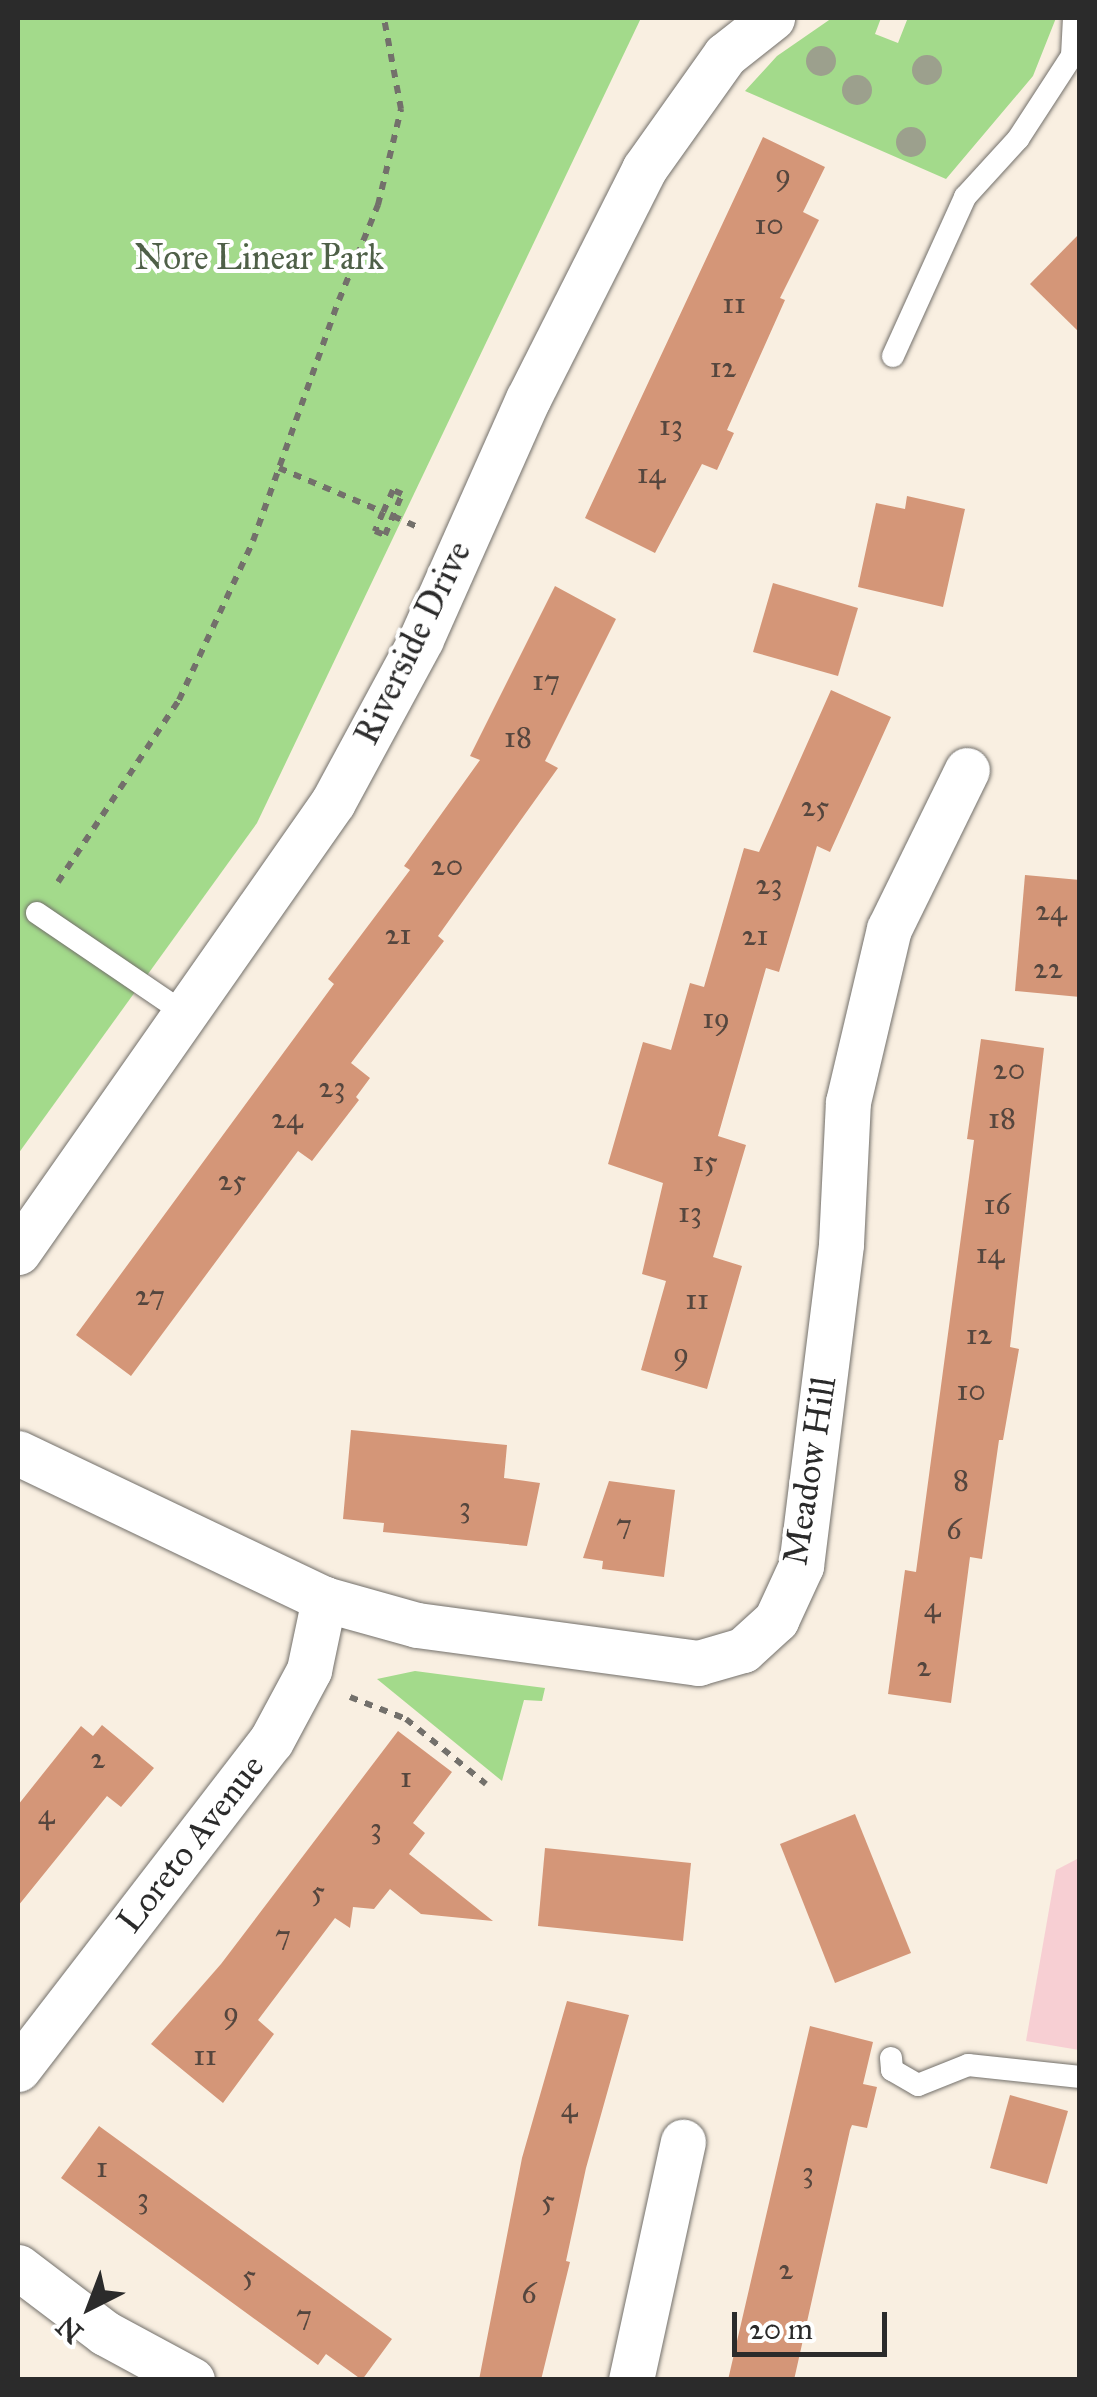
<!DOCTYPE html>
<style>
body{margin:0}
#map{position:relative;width:1097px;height:2397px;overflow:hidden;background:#f9efe1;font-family:"IM FELL Great Primer",serif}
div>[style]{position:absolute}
.built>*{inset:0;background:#f7cfd3}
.green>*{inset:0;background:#a3da8b}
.building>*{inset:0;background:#d49678}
.path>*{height:6px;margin-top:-3px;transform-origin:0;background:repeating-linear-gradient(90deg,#73706b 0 8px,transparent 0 16px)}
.roads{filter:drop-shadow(0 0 2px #73706b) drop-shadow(0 0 2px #73706b)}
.lane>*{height:22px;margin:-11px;padding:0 11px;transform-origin:11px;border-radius:11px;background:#fff}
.street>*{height:45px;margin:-22.5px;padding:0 22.5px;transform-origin:22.5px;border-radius:22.5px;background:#fff}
.trees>*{width:30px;height:30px;margin:-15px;border-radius:50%;background:#9ca08d}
span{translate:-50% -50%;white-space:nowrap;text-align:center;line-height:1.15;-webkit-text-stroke:8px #fff;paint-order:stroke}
.number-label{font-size:30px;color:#55463e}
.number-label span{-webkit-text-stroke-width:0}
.park-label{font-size:35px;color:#4f6048}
.street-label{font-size:35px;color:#2b2b2b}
.frame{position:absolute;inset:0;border:20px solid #2b2b2b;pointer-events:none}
.north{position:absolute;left:40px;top:2257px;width:100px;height:100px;-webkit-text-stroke:8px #fff;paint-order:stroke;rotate:222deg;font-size:28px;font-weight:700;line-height:40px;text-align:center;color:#2b2b2b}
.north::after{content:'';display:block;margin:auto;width:35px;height:45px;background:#2b2b2b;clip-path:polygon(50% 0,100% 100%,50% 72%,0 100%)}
.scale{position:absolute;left:732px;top:2312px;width:155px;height:45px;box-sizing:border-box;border:5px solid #2b2b2b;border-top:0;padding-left:12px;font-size:30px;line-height:35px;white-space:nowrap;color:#2b2b2b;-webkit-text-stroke:8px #fff;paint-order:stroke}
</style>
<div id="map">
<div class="built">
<div style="clip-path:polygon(1079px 1858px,1079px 2050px,1026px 2041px,1056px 1870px)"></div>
</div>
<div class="green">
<div style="clip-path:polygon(18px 18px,641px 18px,257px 823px,18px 1154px)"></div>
<div style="clip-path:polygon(832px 18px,881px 18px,875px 34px,898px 43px,907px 20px,903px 18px,1056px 18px,1033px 76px,946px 179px,745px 91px,777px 56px)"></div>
<div style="clip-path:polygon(415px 1671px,545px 1688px,542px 1701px,524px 1700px,502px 1781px,377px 1679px)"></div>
</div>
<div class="building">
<div style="clip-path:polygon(763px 137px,825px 167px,803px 212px,819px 220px,780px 298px,785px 300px,727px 430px,734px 433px,717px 470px,702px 464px,655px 553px,585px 518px)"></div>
<div style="clip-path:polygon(1080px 233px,1080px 333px,1030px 284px)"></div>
<div style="clip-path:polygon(907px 496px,965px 509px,943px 607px,858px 587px,876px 503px,905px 509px)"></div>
<div style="clip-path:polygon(773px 583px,858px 608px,838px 676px,753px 652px)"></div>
<div style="clip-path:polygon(555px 586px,616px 619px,545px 761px,558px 768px,438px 936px,444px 941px,351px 1063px,370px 1078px,356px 1097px,359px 1100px,312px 1161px,298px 1151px,131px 1376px,76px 1335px,334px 984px,328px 979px,410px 870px,404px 866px,480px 760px,470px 756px)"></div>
<div style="clip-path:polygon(831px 690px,891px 717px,830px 852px,817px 846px,779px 972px,766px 968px,718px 1136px,746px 1145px,713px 1257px,742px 1266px,707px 1389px,641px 1370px,666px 1281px,642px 1274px,663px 1183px,608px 1164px,643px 1042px,671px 1050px,690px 983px,704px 987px,744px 848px,759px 852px)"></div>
<div style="clip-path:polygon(1025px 875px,1080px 880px,1080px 997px,1015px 991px)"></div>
<div style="clip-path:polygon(981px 1039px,1044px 1048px,1010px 1347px,1019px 1349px,1003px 1440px,999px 1440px,982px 1559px,970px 1557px,951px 1703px,888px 1694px,905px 1570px,916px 1572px,974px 1140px,967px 1139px)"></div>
<div style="clip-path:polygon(351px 1430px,507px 1445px,504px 1478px,540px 1483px,527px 1546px,383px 1532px,384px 1523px,343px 1519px)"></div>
<div style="clip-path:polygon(609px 1481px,675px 1490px,664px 1577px,602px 1569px,603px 1561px,583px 1558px)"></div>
<div style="clip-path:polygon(102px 1725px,154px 1768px,121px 1807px,107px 1796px,18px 1906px,18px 1805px,81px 1726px,93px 1736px)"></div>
<div style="clip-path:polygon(398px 1731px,452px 1772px,413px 1823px,425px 1833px,409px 1854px,493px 1921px,421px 1914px,390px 1889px,374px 1909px,353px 1907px,350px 1928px,335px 1918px,258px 2020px,274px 2034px,223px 2103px,151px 2044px,221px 1964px)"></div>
<div style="clip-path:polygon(855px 1814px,911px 1953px,835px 1983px,780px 1844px)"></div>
<div style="clip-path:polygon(545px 1848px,691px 1863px,683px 1941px,538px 1926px)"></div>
<div style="clip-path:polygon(567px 2001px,629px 2015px,586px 2168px,566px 2261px,570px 2262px,541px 2380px,479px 2380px,522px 2158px)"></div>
<div style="clip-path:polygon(810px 2026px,873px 2042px,863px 2084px,877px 2087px,867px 2128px,852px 2125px,850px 2130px,794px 2380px,728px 2380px)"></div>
<div style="clip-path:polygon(1010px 2095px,1068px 2111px,1047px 2184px,990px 2168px)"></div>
<div style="clip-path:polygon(99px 2126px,392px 2339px,362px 2380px,326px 2354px,318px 2365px,61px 2178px)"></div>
</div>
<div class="path">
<div style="left:279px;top:468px;width:113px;rotate:22.9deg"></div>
<div style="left:383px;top:512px;width:21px;rotate:113deg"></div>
<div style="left:375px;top:531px;width:11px;rotate:22deg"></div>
<div style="left:385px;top:535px;width:44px;rotate:-67.5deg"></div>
<div style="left:402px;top:494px;width:10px;rotate:-156deg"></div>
<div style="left:393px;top:490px;width:24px;rotate:114deg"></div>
<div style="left:393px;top:516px;width:30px;rotate:24deg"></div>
<div style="left:58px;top:882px;width:219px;rotate:-56.4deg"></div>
<div style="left:179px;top:700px;width:175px;rotate:-65deg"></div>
<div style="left:253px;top:541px;width:256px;rotate:-70.4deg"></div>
<div style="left:339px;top:300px;width:103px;rotate:-67.7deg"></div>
<div style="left:378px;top:205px;width:99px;rotate:-76.5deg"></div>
<div style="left:401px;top:109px;width:93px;rotate:-100.6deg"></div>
<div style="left:350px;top:1697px;width:60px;rotate:21.4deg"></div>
<div style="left:406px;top:1719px;width:103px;rotate:39.1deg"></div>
</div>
<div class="roads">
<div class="lane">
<div style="left:893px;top:356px;width:175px;rotate:-65.6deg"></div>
<div style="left:965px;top:197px;width:79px;rotate:-47.6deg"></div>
<div style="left:1018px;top:139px;width:99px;rotate:-57deg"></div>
<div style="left:1072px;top:56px;width:38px;rotate:-87deg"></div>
<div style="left:37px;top:913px;width:181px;rotate:34.2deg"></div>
<div style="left:891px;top:2058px;width:12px;rotate:85deg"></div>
<div style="left:892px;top:2070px;width:30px;rotate:30deg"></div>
<div style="left:918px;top:2085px;width:54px;rotate:-21.8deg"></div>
<div style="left:968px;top:2065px;width:113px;rotate:6.1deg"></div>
</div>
<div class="street">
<div style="left:18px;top:1252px;width:549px;rotate:-55.01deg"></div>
<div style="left:333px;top:802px;width:185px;rotate:-61.6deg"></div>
<div style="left:421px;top:639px;width:263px;rotate:-66deg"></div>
<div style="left:528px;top:399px;width:258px;rotate:-63.2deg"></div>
<div style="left:644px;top:169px;width:140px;rotate:-54.6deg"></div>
<div style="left:725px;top:55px;width:60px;rotate:-38.2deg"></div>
<div style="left:18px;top:1453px;width:339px;rotate:25.5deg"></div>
<div style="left:324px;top:1599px;width:97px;rotate:15.6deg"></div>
<div style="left:417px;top:1625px;width:284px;rotate:7.7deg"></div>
<div style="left:698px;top:1663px;width:47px;rotate:-16.1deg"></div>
<div style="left:743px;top:1650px;width:45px;rotate:-42.3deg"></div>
<div style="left:776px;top:1620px;width:60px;rotate:-65.2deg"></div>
<div style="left:801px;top:1566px;width:324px;rotate:-82.9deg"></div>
<div style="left:841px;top:1244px;width:142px;rotate:-87.2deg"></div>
<div style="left:848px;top:1102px;width:178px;rotate:-76.7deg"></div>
<div style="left:889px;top:929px;width:177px;rotate:-63.9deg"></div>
<div style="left:18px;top:2069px;width:414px;rotate:-52.4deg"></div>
<div style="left:271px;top:1741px;width:81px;rotate:-61.8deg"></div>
<div style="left:309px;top:1670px;width:73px;rotate:-78.1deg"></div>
<div style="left:18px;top:2267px;width:109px;rotate:37.2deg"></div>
<div style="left:105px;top:2333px;width:99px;rotate:28.4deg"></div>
<div style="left:631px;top:2380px;width:244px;rotate:-77.7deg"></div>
</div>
</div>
<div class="trees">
<div style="left:821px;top:61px"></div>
<div style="left:927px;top:70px"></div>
<div style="left:857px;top:90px"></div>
<div style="left:911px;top:142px"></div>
</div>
<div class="number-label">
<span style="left:783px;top:174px">9</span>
<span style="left:769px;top:224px">10</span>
<span style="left:734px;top:303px">11</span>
<span style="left:723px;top:367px">12</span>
<span style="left:671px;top:425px">13</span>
<span style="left:651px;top:473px">14</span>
<span style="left:546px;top:680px">17</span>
<span style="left:518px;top:737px">18</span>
<span style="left:815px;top:806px">25</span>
<span style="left:447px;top:865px">20</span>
<span style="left:769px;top:884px">23</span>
<span style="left:1051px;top:910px">24</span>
<span style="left:398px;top:934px">21</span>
<span style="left:755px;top:935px">21</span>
<span style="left:1048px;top:968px">22</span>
<span style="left:716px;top:1018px">19</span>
<span style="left:1009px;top:1069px">20</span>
<span style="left:332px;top:1087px">23</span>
<span style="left:287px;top:1118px">24</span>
<span style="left:1002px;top:1118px">18</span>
<span style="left:705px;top:1161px">15</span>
<span style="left:232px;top:1180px">25</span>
<span style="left:997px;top:1204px">16</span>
<span style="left:690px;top:1212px">13</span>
<span style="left:990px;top:1253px">14</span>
<span style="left:150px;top:1295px">27</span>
<span style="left:697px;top:1299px">11</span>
<span style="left:979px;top:1334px">12</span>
<span style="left:681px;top:1353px">9</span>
<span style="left:971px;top:1390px">10</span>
<span style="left:961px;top:1480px">8</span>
<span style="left:465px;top:1507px">3</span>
<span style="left:624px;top:1524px">7</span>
<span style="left:954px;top:1529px">6</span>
<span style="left:932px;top:1607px">4</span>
<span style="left:924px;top:1666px">2</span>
<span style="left:98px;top:1758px">2</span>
<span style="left:406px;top:1777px">1</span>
<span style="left:46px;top:1814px">4</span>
<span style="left:376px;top:1828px">3</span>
<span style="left:318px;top:1891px">5</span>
<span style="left:283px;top:1935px">7</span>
<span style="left:231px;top:2012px">9</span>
<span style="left:205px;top:2055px">11</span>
<span style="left:569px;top:2107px">4</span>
<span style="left:102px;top:2167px">1</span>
<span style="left:808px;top:2172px">3</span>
<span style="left:143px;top:2198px">3</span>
<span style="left:548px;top:2200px">5</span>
<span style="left:786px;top:2269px">2</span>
<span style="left:249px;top:2275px">5</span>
<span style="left:529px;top:2293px">6</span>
<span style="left:304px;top:2315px">7</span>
</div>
<div class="park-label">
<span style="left:259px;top:258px">Nore Linear Park</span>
</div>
<div class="street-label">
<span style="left:413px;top:643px;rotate:-64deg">Riverside Drive</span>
<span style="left:810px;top:1471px;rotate:-81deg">Meadow Hill</span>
<span style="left:191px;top:1844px;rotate:-52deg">Loreto Avenue</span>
</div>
<div class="frame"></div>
<div class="north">N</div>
<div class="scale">20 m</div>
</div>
